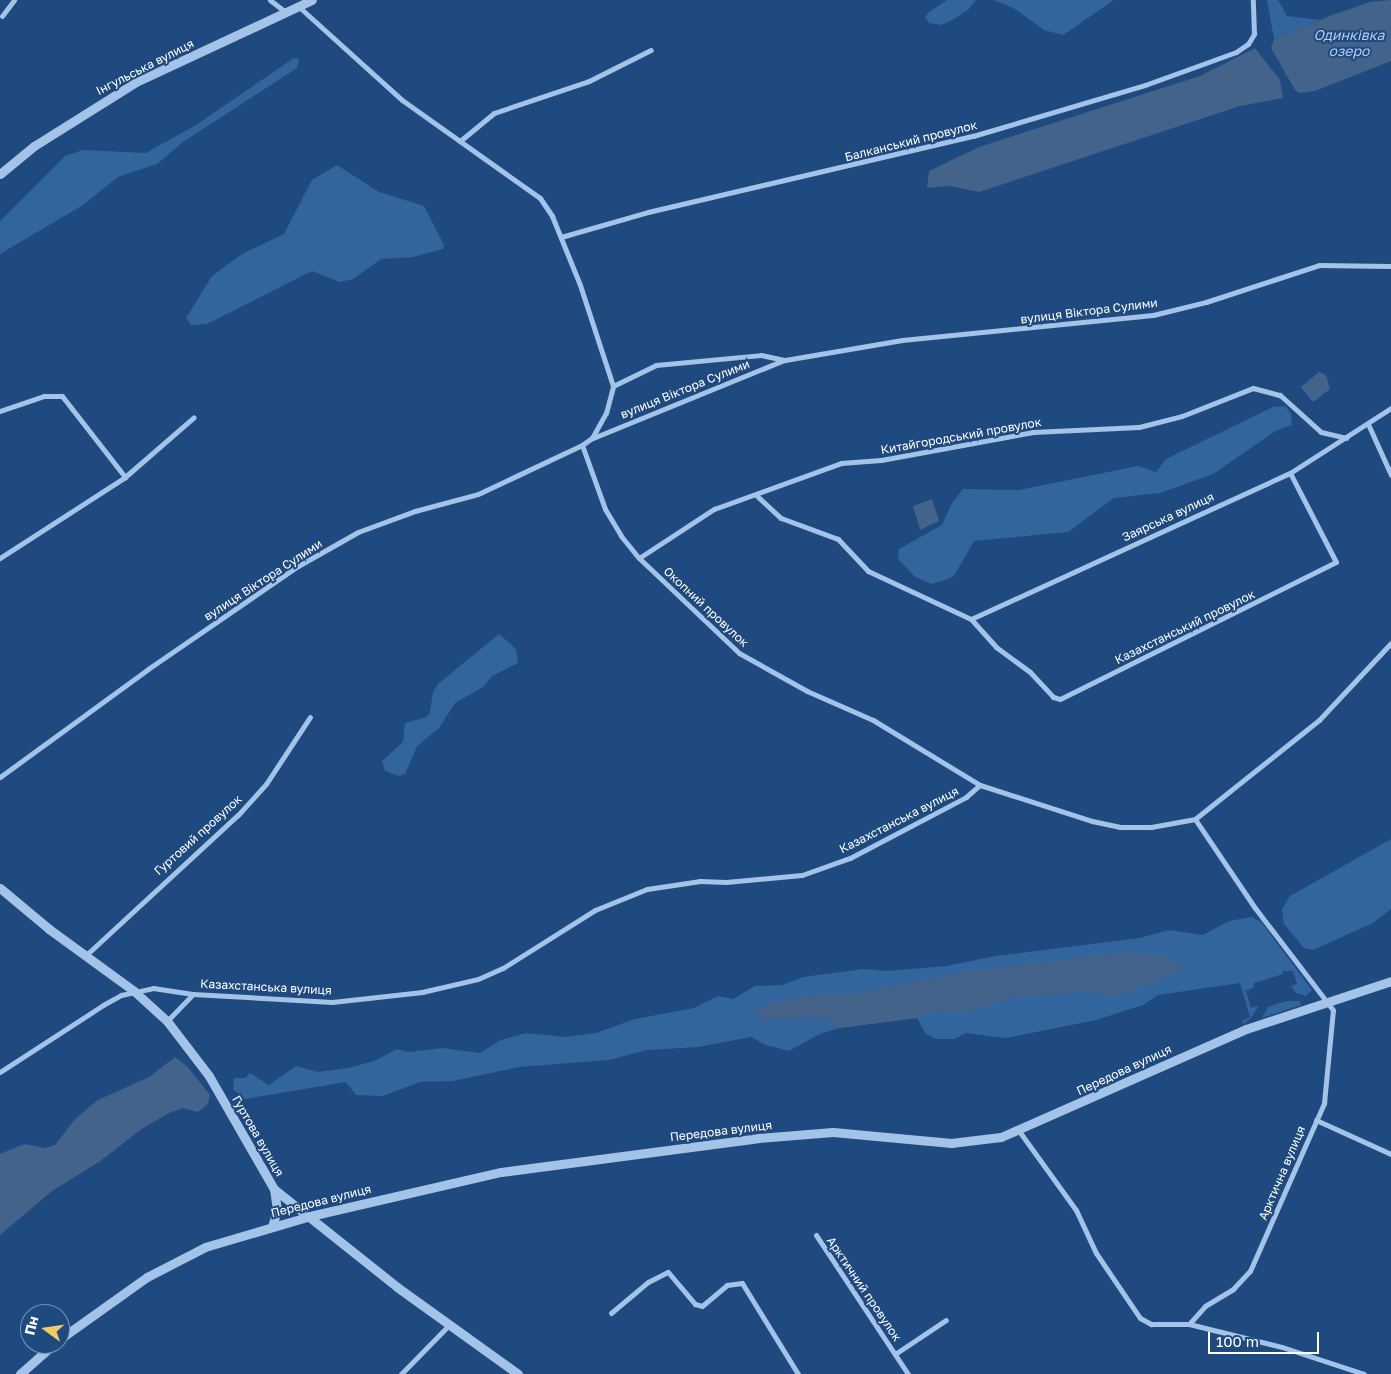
<!DOCTYPE html>
<meta charset="utf-8">
<style>
body{margin:0}
#map{position:relative;width:1391px;height:1374px;overflow:hidden;background:#1f4a7f;font-family:"Golos Text",sans-serif}
div>[style]{position:absolute}
.green>*{inset:0;background:#32649e}
.water>*{inset:0;background:#43638a}
.minor>*{height:5px;margin:-2.5px;padding:0 2.5px;transform-origin:2.5px;border-radius:2.5px;background:#a4c3e8}
.tertiary>*{height:9px;margin:-4.5px;padding:0 4.5px;transform-origin:4.5px;border-radius:4.5px;background:#a4c3e8}
span{translate:-50% -50%;white-space:nowrap;text-align:center;line-height:1.15;-webkit-text-stroke:4px #1f4a7f;paint-order:stroke}
.street-label{font-size:12px;color:#fff}
.water-label{font-size:14px;color:#afcdf0;font-style:italic}
.north{position:absolute;left:20px;top:1304px;width:50px;height:50px;box-sizing:border-box;background:#1f4a7f;border:1px solid #7992b2;border-radius:50%;rotate:284deg;font-size:14px;font-weight:700;line-height:20px;text-align:center;color:#fff}
.north::after{content:'';display:block;margin:auto;width:18px;height:22px;background:#f6ca64;clip-path:polygon(50% 0,100% 100%,50% 72%,0 100%)}
.scale{position:absolute;left:1208px;top:1332px;width:111px;height:22px;box-sizing:border-box;border:2px solid #fff;border-top:0;padding-left:6px;font-size:15px;line-height:18px;white-space:nowrap;color:#fff;-webkit-text-stroke:4px #1f4a7f;paint-order:stroke}
</style>
<div id="map">
<div class="green">
<div style="clip-path:polygon(947px 0,976px 0,968px 10px,954px 19px,941px 25px,929px 23px,925px 17px,929px 12px)"></div>
<div style="clip-path:polygon(994px 0,1114px 0,1063px 35px,1044px 30px,1015px 9px)"></div>
<div style="clip-path:polygon(1267px 0,1278px 0,1287px 16px,1320px 20px,1274px 39px)"></div>
<div style="clip-path:polygon(294px 58px,299px 59px,297px 68px,183px 142px,157px 164px,118px 177px,83px 205px,0 254px,0 221px,65px 156px,83px 150px,146px 153px,196px 125px)"></div>
<div style="clip-path:polygon(337px 165px,379px 192px,424px 206px,444px 245px,443px 249px,413px 257px,381px 259px,353px 279px,340px 282px,312px 271px,207px 324px,191px 325px,186px 318px,212px 276px,242px 254px,284px 234px,312px 180px)"></div>
<div style="clip-path:polygon(1285px 406px,1291px 414px,1292px 425px,1277px 430px,1213px 474px,1160px 493px,1114px 498px,1068px 532px,974px 541px,954px 576px,945px 580px,931px 584px,914px 576px,898px 559px,899px 549px,942px 525px,952px 503px,963px 489px,1019px 490px,1138px 466px,1156px 472px,1166px 459px,1273px 407px)"></div>
<div style="clip-path:polygon(499px 634px,516px 649px,518px 663px,492px 676px,483px 687px,455px 703px,439px 728px,417px 746px,405px 774px,398px 776px,385px 771px,382px 761px,403px 742px,405px 723px,427px 717px,430px 712px,433px 692px,438px 684px)"></div>
<div style="clip-path:polygon(1391px 839px,1391px 909px,1373px 923px,1313px 950px,1304px 948px,1284px 924px,1282px 909px,1290px 896px)"></div>
<div style="clip-path:polygon(1252px 917px,1262px 923px,1312px 990px,1306px 996px,1296px 993px,1291px 986px,1297px 984px,1293px 971px,1283px 971px,1283px 974px,1254px 983px,1254px 987px,1246px 991px,1251px 1008px,1259px 1006px,1250px 1019px,1243px 1024px,1242px 1021px,1250px 1017px,1240px 983px,1158px 995px,1143px 1005px,1096px 1020px,1006px 1038px,966px 1033px,954px 1039px,936px 1039px,925px 1033px,917px 1018px,839px 1028px,820px 1034px,789px 1051px,766px 1045px,751px 1037px,698px 1047px,647px 1050px,609px 1060px,519px 1067px,452px 1081px,420px 1082px,383px 1096px,356px 1095px,346px 1082px,245px 1099px,233px 1089px,234px 1078px,245px 1078px,250px 1073px,269px 1085px,296px 1066px,318px 1072px,348px 1068px,374px 1061px,397px 1049px,408px 1052px,442px 1048px,480px 1053px,501px 1040px,526px 1033px,565px 1037px,596px 1033px,635px 1019px,694px 1008px,718px 996px,733px 999px,755px 986px,782px 985px,803px 977px,863px 969px,886px 971px,947px 966px,995px 956px,1139px 938px,1169px 930px,1203px 935px,1229px 921px)"></div>
<div style="clip-path:polygon(1286px 1001px,1300px 1001px,1301px 1005px,1262px 1018px,1268px 1007px)"></div>
</div>
<div class="water">
<div style="clip-path:polygon(1391px 0,1391px 61px,1315px 91px,1299px 93px,1295px 90px,1271px 48px,1274px 39px,1335px 14px,1370px 2px)"></div>
<div style="clip-path:polygon(1255px 48px,1280px 80px,1283px 98px,1240px 106px,979px 192px,950px 186px,927px 188px,929px 171px,979px 147px,1200px 76px)"></div>
<div style="clip-path:polygon(1319px 372px,1326px 375px,1330px 389px,1313px 402px,1301px 387px)"></div>
<div style="clip-path:polygon(932px 499px,939px 521px,920px 530px,913px 506px)"></div>
<div style="clip-path:polygon(1126px 952px,1156px 954px,1184px 965px,1178px 972px,1114px 997px,1090px 991px,1011px 998px,961px 1014px,936px 1010px,918px 1018px,839px 1028px,824px 1018px,764px 1019px,756px 1016px,756px 1008px,784px 999px,813px 994px,851px 994px,969px 971px)"></div>
<div style="clip-path:polygon(175px 1057px,187px 1066px,210px 1095px,208px 1104px,198px 1112px,183px 1108px,169px 1113px,143px 1128px,99px 1162px,52px 1191px,0 1235px,0 1154px,24px 1144px,45px 1148px,55px 1145px,76px 1118px,98px 1100px,149px 1077px)"></div>
</div>
<div class="minor">
<div style="left:270px;top:0;width:18px;rotate:38deg"></div>
<div style="left:298px;top:6px;width:140px;rotate:42.1deg"></div>
<div style="left:402px;top:100px;width:169px;rotate:35.4deg"></div>
<div style="left:540px;top:198px;width:22px;rotate:56deg"></div>
<div style="left:552px;top:216px;width:74px;rotate:67.9deg"></div>
<div style="left:580px;top:285px;width:106px;rotate:71.9deg"></div>
<div style="left:2px;top:16px;width:20px;rotate:-53deg"></div>
<div style="left:460px;top:141px;width:44px;rotate:-39.5deg"></div>
<div style="left:494px;top:113px;width:100px;rotate:-18.6deg"></div>
<div style="left:589px;top:81px;width:69px;rotate:-26.6deg"></div>
<div style="left:561px;top:237px;width:91px;rotate:-16deg"></div>
<div style="left:648px;top:212px;width:334px;rotate:-13.2deg"></div>
<div style="left:973px;top:136px;width:179px;rotate:-16.5deg"></div>
<div style="left:1145px;top:85px;width:97px;rotate:-19.9deg"></div>
<div style="left:1236px;top:52px;width:14px;rotate:-34deg"></div>
<div style="left:1248px;top:44px;width:12px;rotate:-59deg"></div>
<div style="left:1254px;top:34px;width:34px;rotate:-92deg"></div>
<div style="left:0;top:411px;width:46px;rotate:-18.8deg"></div>
<div style="left:44px;top:396px;width:18px"></div>
<div style="left:62px;top:396px;width:103px;rotate:52.1deg"></div>
<div style="left:1368px;top:424px;width:56px;rotate:65.7deg"></div>
<div style="left:593px;top:438px;width:206px;rotate:-22.2deg"></div>
<div style="left:582px;top:445px;width:68px;rotate:70.2deg"></div>
<div style="left:605px;top:509px;width:31px;rotate:59deg"></div>
<div style="left:621px;top:536px;width:28px;rotate:51deg"></div>
<div style="left:639px;top:558px;width:138px;rotate:43.5deg"></div>
<div style="left:739px;top:653px;width:78px;rotate:29.2deg"></div>
<div style="left:807px;top:691px;width:72px;rotate:23.7deg"></div>
<div style="left:873px;top:720px;width:125px;rotate:31.3deg"></div>
<div style="left:980px;top:785px;width:118px;rotate:17.8deg"></div>
<div style="left:1092px;top:821px;width:29px;rotate:12deg"></div>
<div style="left:1120px;top:827px;width:31px"></div>
<div style="left:1151px;top:827px;width:45px;rotate:-10.3deg"></div>
<div style="left:1195px;top:819px;width:159px;rotate:-38.6deg"></div>
<div style="left:1319px;top:720px;width:105px;rotate:-46.9deg"></div>
<div style="left:756px;top:495px;width:34px;rotate:43deg"></div>
<div style="left:781px;top:518px;width:61px;rotate:20.2deg"></div>
<div style="left:838px;top:539px;width:44px;rotate:46.8deg"></div>
<div style="left:868px;top:571px;width:114px;rotate:25deg"></div>
<div style="left:971px;top:619px;width:38px;rotate:48deg"></div>
<div style="left:996px;top:647px;width:42px;rotate:36.3deg"></div>
<div style="left:1030px;top:672px;width:34px;rotate:47deg"></div>
<div style="left:1053px;top:697px;width:7px;rotate:16deg"></div>
<div style="left:1060px;top:699px;width:308px;rotate:-26.4deg"></div>
<div style="left:1336px;top:562px;width:100px;rotate:-117.3deg"></div>
<div style="left:0;top:558px;width:149px;rotate:-32.9deg"></div>
<div style="left:125px;top:477px;width:91px;rotate:-41deg"></div>
<div style="left:639px;top:558px;width:90px;rotate:-33.2deg"></div>
<div style="left:714px;top:509px;width:135px;rotate:-19.9deg"></div>
<div style="left:841px;top:463px;width:40px;rotate:-4.3deg"></div>
<div style="left:881px;top:460px;width:155px;rotate:-10.4deg"></div>
<div style="left:1033px;top:432px;width:106px;rotate:-2.7deg"></div>
<div style="left:1139px;top:427px;width:44px;rotate:-14.3deg"></div>
<div style="left:1182px;top:416px;width:76px;rotate:-21.5deg"></div>
<div style="left:1253px;top:388px;width:28px;rotate:15deg"></div>
<div style="left:1280px;top:395px;width:55px;rotate:42.1deg"></div>
<div style="left:1321px;top:432px;width:26px;rotate:13deg"></div>
<div style="left:971px;top:619px;width:351px;rotate:-24.6deg"></div>
<div style="left:1290px;top:473px;width:120px;rotate:-32.8deg"></div>
<div style="left:0;top:777px;width:183px;rotate:-36.1deg"></div>
<div style="left:148px;top:669px;width:182px;rotate:-34.5deg"></div>
<div style="left:298px;top:566px;width:69px;rotate:-29.5deg"></div>
<div style="left:358px;top:532px;width:61px;rotate:-20.2deg"></div>
<div style="left:415px;top:511px;width:65px;rotate:-15.1deg"></div>
<div style="left:478px;top:494px;width:115px;rotate:-25.2deg"></div>
<div style="left:582px;top:445px;width:12px;rotate:-35deg"></div>
<div style="left:592px;top:438px;width:29px;rotate:-61deg"></div>
<div style="left:606px;top:413px;width:28px;rotate:-75deg"></div>
<div style="left:613px;top:386px;width:48px;rotate:-26deg"></div>
<div style="left:656px;top:365px;width:105px;rotate:-5.4deg"></div>
<div style="left:761px;top:355px;width:25px;rotate:12deg"></div>
<div style="left:785px;top:360px;width:119px;rotate:-9.7deg"></div>
<div style="left:902px;top:340px;width:252px;rotate:-5.7deg"></div>
<div style="left:1153px;top:315px;width:55px;rotate:-13.8deg"></div>
<div style="left:1206px;top:302px;width:119px;rotate:-18.1deg"></div>
<div style="left:1319px;top:265px;width:72px;rotate:0.8deg"></div>
<div style="left:85px;top:956px;width:208px;rotate:-42.7deg"></div>
<div style="left:238px;top:815px;width:42px;rotate:-47.9deg"></div>
<div style="left:266px;top:784px;width:80px;rotate:-56.7deg"></div>
<div style="left:167px;top:1021px;width:37px;rotate:-46deg"></div>
<div style="left:0;top:1072px;width:123px;rotate:-33deg"></div>
<div style="left:103px;top:1005px;width:21px;rotate:-29deg"></div>
<div style="left:121px;top:995px;width:33px;rotate:-12deg"></div>
<div style="left:153px;top:988px;width:40px;rotate:8.5deg"></div>
<div style="left:193px;top:994px;width:139px;rotate:3.3deg"></div>
<div style="left:332px;top:1002px;width:91px;rotate:-6.3deg"></div>
<div style="left:422px;top:992px;width:57px;rotate:-13.1deg"></div>
<div style="left:478px;top:979px;width:27px;rotate:-24deg"></div>
<div style="left:503px;top:968px;width:109px;rotate:-32.2deg"></div>
<div style="left:595px;top:910px;width:56px;rotate:-22deg"></div>
<div style="left:647px;top:889px;width:54px;rotate:-8.6deg"></div>
<div style="left:700px;top:881px;width:26px;rotate:2deg"></div>
<div style="left:726px;top:882px;width:76px;rotate:-5.3deg"></div>
<div style="left:802px;top:875px;width:51px;rotate:-19.5deg"></div>
<div style="left:850px;top:858px;width:131px;rotate:-27.7deg"></div>
<div style="left:966px;top:797px;width:18px;rotate:-41deg"></div>
<div style="left:1316px;top:1120px;width:82px;rotate:24.4deg"></div>
<div style="left:1019px;top:1131px;width:97px;rotate:54.2deg"></div>
<div style="left:1076px;top:1210px;width:47px;rotate:65.1deg"></div>
<div style="left:1096px;top:1253px;width:78px;rotate:55.9deg"></div>
<div style="left:1140px;top:1318px;width:13px;rotate:29deg"></div>
<div style="left:1151px;top:1324px;width:38px"></div>
<div style="left:1189px;top:1324px;width:96px;rotate:13.9deg"></div>
<div style="left:1282px;top:1347px;width:86px;rotate:18.2deg"></div>
<div style="left:816px;top:1235px;width:167px;rotate:56.5deg"></div>
<div style="left:611px;top:1313px;width:48px;rotate:-40deg"></div>
<div style="left:648px;top:1282px;width:22px;rotate:-27deg"></div>
<div style="left:668px;top:1272px;width:42px;rotate:49.8deg"></div>
<div style="left:695px;top:1304px;width:7px;rotate:16deg"></div>
<div style="left:702px;top:1306px;width:33px;rotate:-40deg"></div>
<div style="left:727px;top:1285px;width:15px;rotate:-8deg"></div>
<div style="left:742px;top:1283px;width:107px;rotate:58.4deg"></div>
<div style="left:1189px;top:1324px;width:24px;rotate:-48deg"></div>
<div style="left:1205px;top:1306px;width:33px;rotate:-31deg"></div>
<div style="left:1233px;top:1289px;width:25px;rotate:-47deg"></div>
<div style="left:1250px;top:1271px;width:184px;rotate:-66.2deg"></div>
<div style="left:1324px;top:1103px;width:93px;rotate:-84.5deg"></div>
<div style="left:1333px;top:1010px;width:128px;rotate:-127.4deg"></div>
<div style="left:1255px;top:908px;width:107px;rotate:-124deg"></div>
<div style="left:895px;top:1354px;width:61px;rotate:-33.7deg"></div>
<div style="left:401px;top:1374px;width:69px;rotate:-45.6deg"></div>
</div>
<div class="tertiary">
<div style="left:0;top:174px;width:44px;rotate:-39.5deg"></div>
<div style="left:34px;top:146px;width:120px;rotate:-32.1deg"></div>
<div style="left:136px;top:82px;width:194px;rotate:-25deg"></div>
<div style="left:0;top:888px;width:64px;rotate:39.9deg"></div>
<div style="left:49px;top:929px;width:105px;rotate:36.1deg"></div>
<div style="left:134px;top:991px;width:45px;rotate:42.3deg"></div>
<div style="left:167px;top:1021px;width:69px;rotate:52.6deg"></div>
<div style="left:209px;top:1076px;width:130px;rotate:60.1deg"></div>
<div style="left:274px;top:1189px;width:157px;rotate:38.5deg"></div>
<div style="left:397px;top:1287px;width:149px;rotate:35.7deg"></div>
<div style="left:272px;top:1227px;width:18px;rotate:-74deg"></div>
<div style="left:277px;top:1210px;width:21px;rotate:-98deg"></div>
<div style="left:60px;top:1339px;width:107px;rotate:-35.5deg"></div>
<div style="left:147px;top:1277px;width:65px;rotate:-27.3deg"></div>
<div style="left:205px;top:1247px;width:109px;rotate:-16.4deg"></div>
<div style="left:310px;top:1216px;width:196px;rotate:-13deg"></div>
<div style="left:501px;top:1172px;width:259px;rotate:-7.5deg"></div>
<div style="left:758px;top:1138px;width:75px;rotate:-4.6deg"></div>
<div style="left:833px;top:1132px;width:119px;rotate:5.3deg"></div>
<div style="left:951px;top:1143px;width:50px;rotate:-6.8deg"></div>
<div style="left:1001px;top:1137px;width:268px;rotate:-23.8deg"></div>
<div style="left:1246px;top:1029px;width:153px;rotate:-18.3deg"></div>
<div style="left:20px;top:1374px;width:45px;rotate:-41.4deg"></div>
</div>
<div class="street-label">
<span style="left:145px;top:67px;rotate:-27deg">Інгульська вулиця</span>
<span style="left:911px;top:141px;rotate:-14deg">Балканський провулок</span>
<span style="left:1089px;top:311px;rotate:-7deg">вулиця Віктора Сулими</span>
<span style="left:685px;top:389px;rotate:-22deg">вулиця Віктора Сулими</span>
<span style="left:961px;top:436px;rotate:-10deg">Китайгородський провулок</span>
<span style="left:1168px;top:517px;rotate:-25deg">Заярська вулиця</span>
<span style="left:263px;top:580px;rotate:-33deg">вулиця Віктора Сулими</span>
<span style="left:706px;top:607px;rotate:43deg">Окопний провулок</span>
<span style="left:1185px;top:627px;rotate:-26deg">Казахстанський провулок</span>
<span style="left:899px;top:820px;rotate:-27deg">Казахстанська вулиця</span>
<span style="left:198px;top:835px;rotate:-42deg">Гуртовий провулок</span>
<span style="left:266px;top:987px;rotate:3deg">Казахстанська вулиця</span>
<span style="left:1124px;top:1070px;rotate:-25deg">Передова вулиця</span>
<span style="left:721px;top:1131px;rotate:-7deg">Передова вулиця</span>
<span style="left:258px;top:1136px;rotate:60deg">Гуртова вулиця</span>
<span style="left:1282px;top:1173px;rotate:-67deg">Арктична вулиця</span>
<span style="left:321px;top:1201px;rotate:-14deg">Передова вулиця</span>
<span style="left:864px;top:1289px;rotate:56deg">Арктичний провулок</span>
</div>
<div class="water-label">
<span style="left:1349px;top:43px">Одинківка<br>озеро</span>
</div>
<div class="north">Пн</div>
<div class="scale">100 m</div>
</div>
